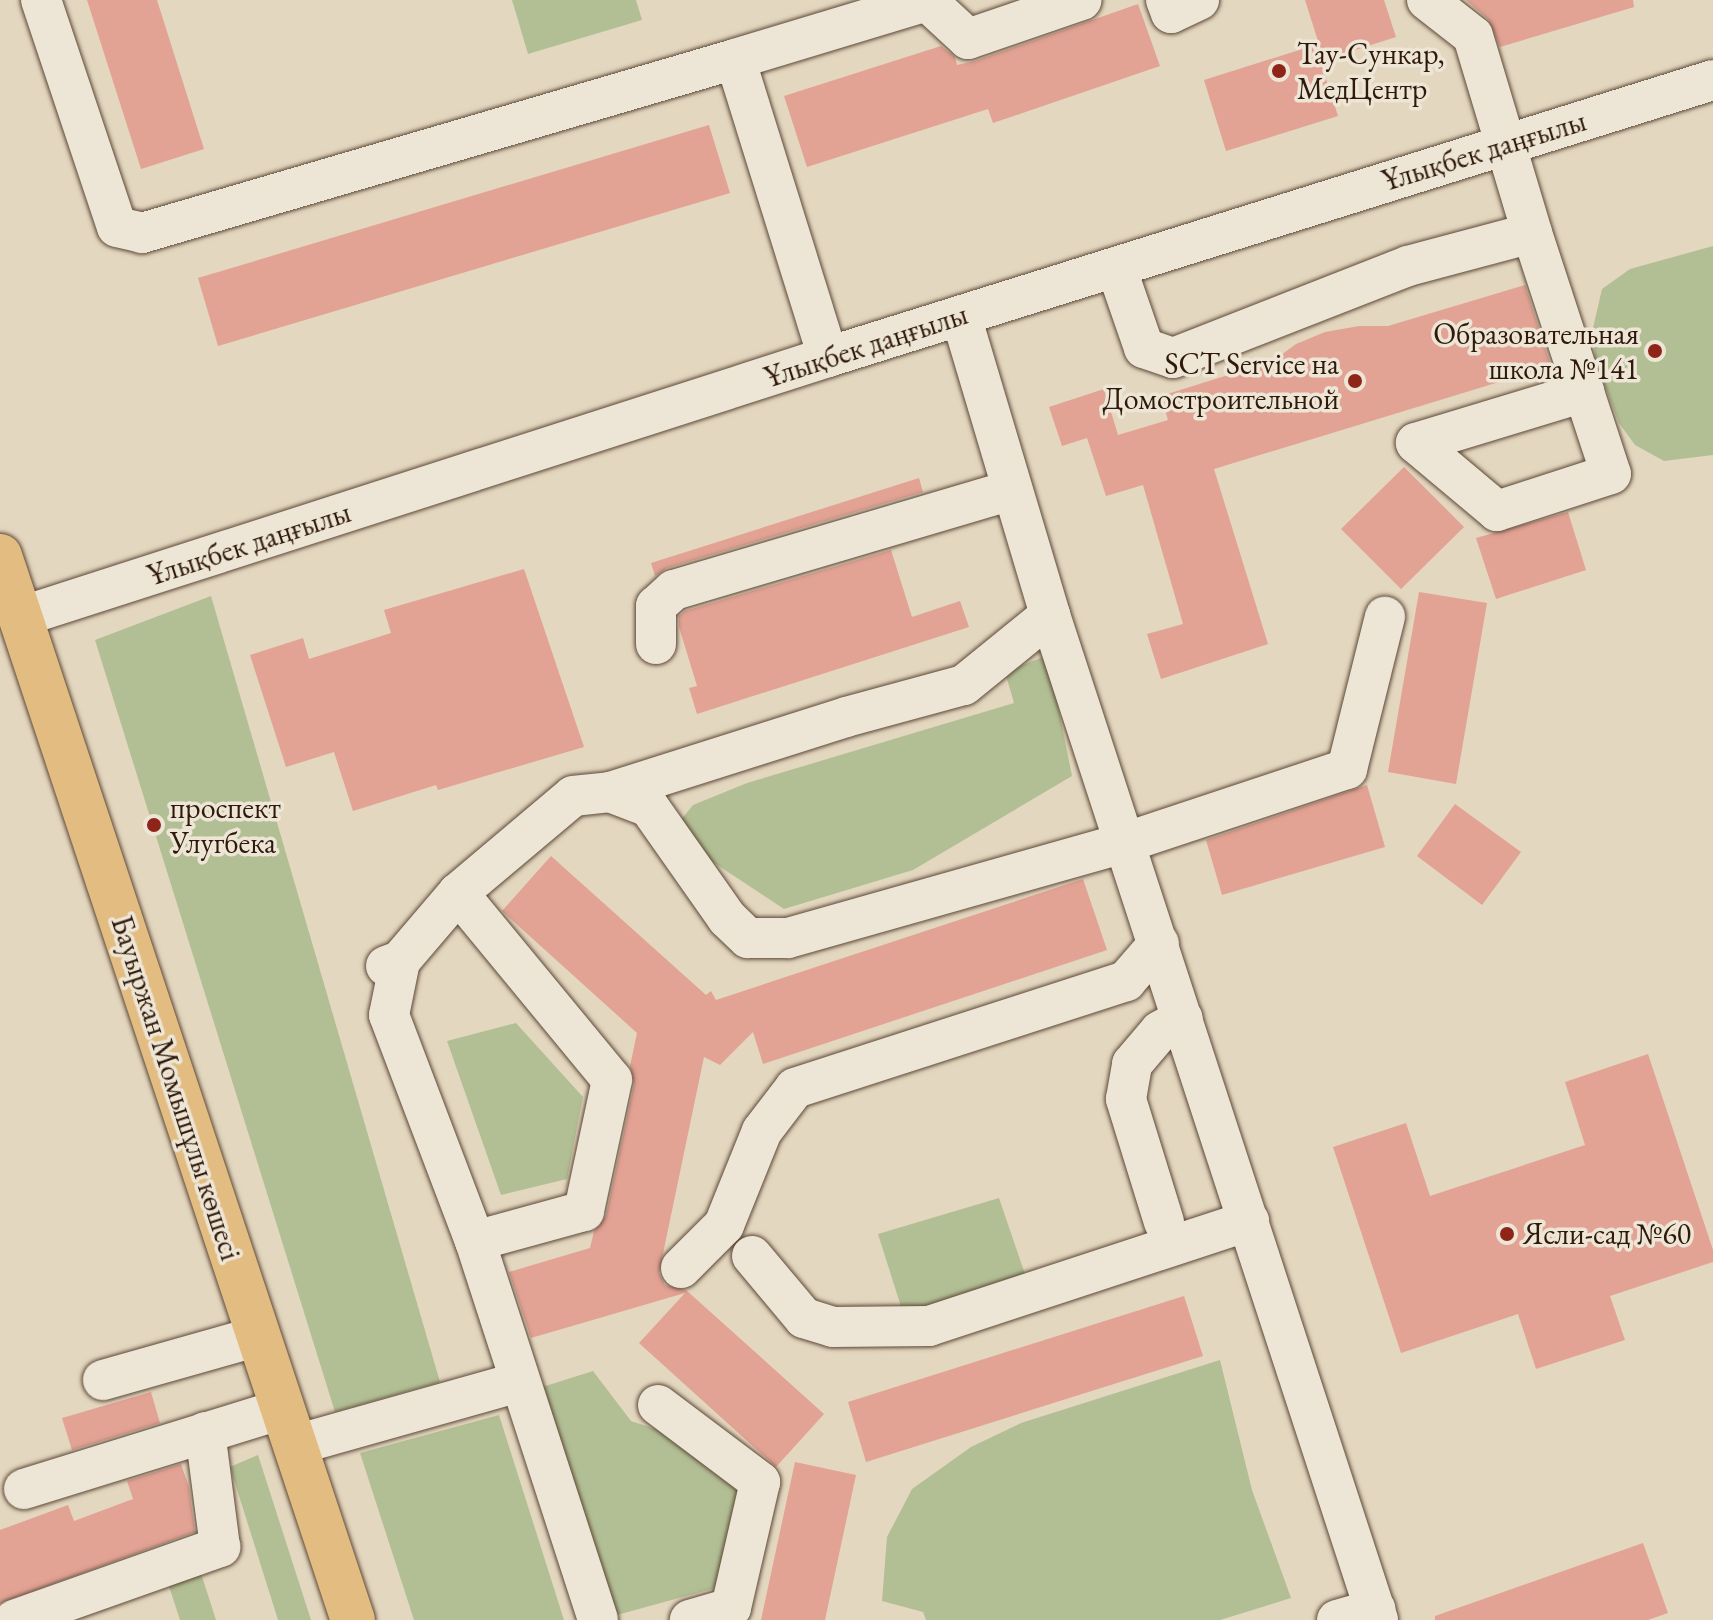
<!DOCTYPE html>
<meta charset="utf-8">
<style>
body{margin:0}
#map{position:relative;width:1713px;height:1620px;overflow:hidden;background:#e4d7bf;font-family:"EB Garamond",serif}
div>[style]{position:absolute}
.green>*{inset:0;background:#b2bf94}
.building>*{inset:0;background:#e2a294}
.roads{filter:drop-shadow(0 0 2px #5c4837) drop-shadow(0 0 2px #5c4837)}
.minor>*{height:40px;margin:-20px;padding:0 20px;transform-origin:20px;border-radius:20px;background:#ede5d5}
.major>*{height:44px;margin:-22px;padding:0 22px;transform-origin:22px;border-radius:22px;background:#e2bc80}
.dots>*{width:22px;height:22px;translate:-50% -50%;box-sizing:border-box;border:4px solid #ede5d5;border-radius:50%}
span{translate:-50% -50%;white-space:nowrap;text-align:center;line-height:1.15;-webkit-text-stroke:7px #ede5d5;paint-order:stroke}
.poi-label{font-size:30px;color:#2f190a}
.left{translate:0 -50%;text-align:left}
.right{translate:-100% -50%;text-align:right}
.street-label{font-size:30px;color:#2f190a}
</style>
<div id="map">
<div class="green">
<div style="clip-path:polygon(512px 0,636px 0,642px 20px,528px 54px)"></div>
<div style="clip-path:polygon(1713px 246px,1713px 455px,1664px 461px,1635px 445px,1619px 423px,1595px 360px,1593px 328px,1602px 289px,1630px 269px)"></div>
<div style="clip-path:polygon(211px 596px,440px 1382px,335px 1412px,95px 640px)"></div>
<div style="clip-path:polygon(1048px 655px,1072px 776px,913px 870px,784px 909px,684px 843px,680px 821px,693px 805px,747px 783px,1014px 703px,1005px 672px)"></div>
<div style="clip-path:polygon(516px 1023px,583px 1097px,567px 1179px,501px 1195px,447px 1041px)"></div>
<div style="clip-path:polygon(999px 1198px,1027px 1280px,904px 1316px,878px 1234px)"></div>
<div style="clip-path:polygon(1220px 1360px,1252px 1490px,1291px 1598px,1220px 1620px,926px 1620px,923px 1612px,882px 1601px,887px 1537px,912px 1489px,971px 1447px,1021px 1423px)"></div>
<div style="clip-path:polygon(593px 1371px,631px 1421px,689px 1440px,745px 1482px,719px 1587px,606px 1618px,536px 1389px)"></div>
<div style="clip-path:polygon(499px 1415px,564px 1620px,414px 1620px,360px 1453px)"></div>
<div style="clip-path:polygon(258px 1455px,311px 1620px,278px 1620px,230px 1467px)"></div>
<div style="clip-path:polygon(198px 1564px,216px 1620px,180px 1620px,165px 1574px)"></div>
</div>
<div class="building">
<div style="clip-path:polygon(87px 0,157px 0,204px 149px,141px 169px)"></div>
<div style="clip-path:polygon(1305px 0,1384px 0,1396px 37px,1324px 60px)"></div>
<div style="clip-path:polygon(1466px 0,1633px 0,1634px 7px,1500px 47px,1488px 19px)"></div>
<div style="clip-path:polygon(1138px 4px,1160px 66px,993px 123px,988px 109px,807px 167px,784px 96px,941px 46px,955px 57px,957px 65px,975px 61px)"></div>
<div style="clip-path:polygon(1315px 45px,1338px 116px,1226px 151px,1204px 80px)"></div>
<div style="clip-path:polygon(709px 125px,730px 193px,218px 346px,198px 278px)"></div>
<div style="clip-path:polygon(1525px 285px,1551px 366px,1214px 469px,1268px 644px,1161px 679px,1147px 634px,1183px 624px,1143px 485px,1106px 496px,1087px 438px,1062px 446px,1049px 407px,1104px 389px,1118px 435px,1168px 420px,1161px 396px,1273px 361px,1296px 344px,1325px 332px,1359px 326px,1388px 326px)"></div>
<div style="clip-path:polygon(1404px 467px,1464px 527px,1401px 589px,1341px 529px)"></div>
<div style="clip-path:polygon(919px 478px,923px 492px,667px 568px,655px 576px,651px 563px)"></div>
<div style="clip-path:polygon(1568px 512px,1586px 570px,1496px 599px,1476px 538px)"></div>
<div style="clip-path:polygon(891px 550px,912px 617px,960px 601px,969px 627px,697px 714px,689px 688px,697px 686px,679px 627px,679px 616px,685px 611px)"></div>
<div style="clip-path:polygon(524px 569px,584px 747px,438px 790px,436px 785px,353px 811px,334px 752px,286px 767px,250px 655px,303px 638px,309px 659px,391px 633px,384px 610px)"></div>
<div style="clip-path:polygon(1419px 592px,1487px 603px,1456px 784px,1388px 772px)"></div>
<div style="clip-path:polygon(1367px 785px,1385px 847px,1222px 895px,1206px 840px)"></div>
<div style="clip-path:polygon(1455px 804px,1521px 852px,1482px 905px,1417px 856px)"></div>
<div style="clip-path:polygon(551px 856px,706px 995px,711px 991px,716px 1000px,1083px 879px,1107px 950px,763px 1064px,753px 1032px,720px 1065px,704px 1057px,659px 1273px,665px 1285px,686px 1290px,824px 1414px,776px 1467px,639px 1343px,685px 1293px,531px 1338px,509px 1272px,590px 1248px,594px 1231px,606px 1216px,634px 1085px,630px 1066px,637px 1033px,502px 911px)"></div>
<div style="clip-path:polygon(1648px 1054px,1713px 1250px,1713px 1262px,1610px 1296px,1625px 1340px,1536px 1369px,1518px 1314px,1401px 1353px,1333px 1147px,1406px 1123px,1430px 1196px,1585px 1145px,1565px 1082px)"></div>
<div style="clip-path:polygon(1184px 1296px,1203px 1356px,866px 1462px,848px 1402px)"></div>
<div style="clip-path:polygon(151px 1392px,160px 1423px,72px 1450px,62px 1418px)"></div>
<div style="clip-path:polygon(795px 1462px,856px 1475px,825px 1620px,761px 1620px)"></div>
<div style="clip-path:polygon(181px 1464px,189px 1487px,195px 1532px,0 1603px,0 1530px,68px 1505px,74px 1521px,133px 1499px,127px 1481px)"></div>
<div style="clip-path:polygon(1643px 1543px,1668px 1613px,1648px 1620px,1435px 1620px,1435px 1616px)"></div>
</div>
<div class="roads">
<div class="minor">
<div style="left:41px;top:0;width:239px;rotate:71.5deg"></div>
<div style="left:117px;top:227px;width:26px;rotate:13deg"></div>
<div style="left:142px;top:233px;width:618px;rotate:-16.35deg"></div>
<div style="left:1166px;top:0;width:14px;rotate:69deg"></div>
<div style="left:1171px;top:13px;width:31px;rotate:-25deg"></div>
<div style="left:1427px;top:0;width:58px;rotate:38deg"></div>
<div style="left:1473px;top:36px;width:206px;rotate:73.3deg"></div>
<div style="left:1532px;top:233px;width:167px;rotate:71.9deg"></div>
<div style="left:1584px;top:392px;width:86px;rotate:71.8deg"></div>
<div style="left:1611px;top:474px;width:120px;rotate:162deg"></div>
<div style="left:1497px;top:511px;width:106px;rotate:-140deg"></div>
<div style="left:1416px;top:443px;width:176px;rotate:-16.9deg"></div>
<div style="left:1116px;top:267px;width:86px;rotate:70.9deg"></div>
<div style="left:1144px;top:348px;width:31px;rotate:19deg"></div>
<div style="left:1173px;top:358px;width:252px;rotate:-21.4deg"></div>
<div style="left:1408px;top:266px;width:128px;rotate:-14.9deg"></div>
<div style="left:961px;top:316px;width:312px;rotate:73.4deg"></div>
<div style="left:1050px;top:615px;width:1057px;rotate:71.92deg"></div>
<div style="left:828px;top:357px;width:312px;rotate:-107.3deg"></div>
<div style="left:735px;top:59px;width:201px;rotate:-16.8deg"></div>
<div style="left:927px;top:1px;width:56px;rotate:42.8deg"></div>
<div style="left:968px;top:39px;width:120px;rotate:-18.9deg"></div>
<div style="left:0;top:591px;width:33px;rotate:52deg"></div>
<div style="left:20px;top:617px;width:849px;rotate:-17.84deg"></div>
<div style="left:828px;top:357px;width:927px;rotate:-17.38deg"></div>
<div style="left:656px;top:644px;width:38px;rotate:-90deg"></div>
<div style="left:656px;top:606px;width:24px;rotate:-42deg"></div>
<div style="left:674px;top:590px;width:352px;rotate:-16.5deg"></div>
<div style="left:610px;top:792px;width:42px;rotate:21deg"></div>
<div style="left:649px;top:807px;width:136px;rotate:54.9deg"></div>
<div style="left:727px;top:918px;width:29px;rotate:44deg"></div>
<div style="left:748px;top:938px;width:40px"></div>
<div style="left:788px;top:938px;width:352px;rotate:-15.8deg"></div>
<div style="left:1127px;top:842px;width:232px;rotate:-18.4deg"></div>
<div style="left:1347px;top:769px;width:157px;rotate:-76deg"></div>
<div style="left:458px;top:893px;width:150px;rotate:-40.1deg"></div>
<div style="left:573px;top:796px;width:37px;rotate:-6deg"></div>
<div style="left:610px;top:792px;width:248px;rotate:-17.6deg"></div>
<div style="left:846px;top:717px;width:122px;rotate:-15.2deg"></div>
<div style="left:964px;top:685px;width:111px;rotate:-39.1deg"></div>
<div style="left:400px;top:961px;width:55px;rotate:101.5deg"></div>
<div style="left:389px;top:1015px;width:242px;rotate:69.2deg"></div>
<div style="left:475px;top:1241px;width:398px;rotate:72deg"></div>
<div style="left:386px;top:966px;width:15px;rotate:-20deg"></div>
<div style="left:400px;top:961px;width:89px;rotate:-49.5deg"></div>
<div style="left:458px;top:893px;width:242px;rotate:50.5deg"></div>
<div style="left:612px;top:1080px;width:134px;rotate:102.1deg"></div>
<div style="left:584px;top:1211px;width:113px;rotate:164.6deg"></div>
<div style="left:1164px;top:1222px;width:129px;rotate:-107.2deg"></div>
<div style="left:1126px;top:1099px;width:36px;rotate:-80deg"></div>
<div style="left:1132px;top:1064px;width:43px;rotate:-49.7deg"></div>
<div style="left:1160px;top:1031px;width:26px;rotate:-29deg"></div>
<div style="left:752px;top:1256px;width:81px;rotate:50deg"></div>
<div style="left:804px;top:1318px;width:30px;rotate:17deg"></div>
<div style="left:833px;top:1327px;width:96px;rotate:-0.6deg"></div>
<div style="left:929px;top:1326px;width:337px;rotate:-18.2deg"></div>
<div style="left:681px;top:1268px;width:61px;rotate:-45deg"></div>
<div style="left:724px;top:1225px;width:101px;rotate:-68deg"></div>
<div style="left:762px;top:1131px;width:54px;rotate:-52.5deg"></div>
<div style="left:795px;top:1088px;width:348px;rotate:-17.9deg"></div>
<div style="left:1126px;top:981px;width:50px;rotate:-49deg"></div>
<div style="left:103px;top:1380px;width:162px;rotate:-15.8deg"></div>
<div style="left:658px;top:1405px;width:128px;rotate:37deg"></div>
<div style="left:760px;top:1482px;width:129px;rotate:103deg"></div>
<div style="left:731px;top:1608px;width:43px;rotate:163.7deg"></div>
<div style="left:295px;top:1445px;width:233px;rotate:-15.7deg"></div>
<div style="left:24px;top:1489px;width:271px;rotate:-17.2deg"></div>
<div style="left:14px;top:1620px;width:219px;rotate:-19.5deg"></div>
<div style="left:220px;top:1547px;width:116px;rotate:-97.4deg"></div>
<div style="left:1337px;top:1620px;width:40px;rotate:-16deg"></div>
</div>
<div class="major">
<div style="left:0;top:556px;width:1121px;rotate:71.65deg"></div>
</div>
</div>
<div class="dots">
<div style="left:1279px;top:71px;background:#8f2418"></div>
<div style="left:1655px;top:351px;background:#8f2418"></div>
<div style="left:1355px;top:381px;background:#8f2418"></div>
<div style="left:154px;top:825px;background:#8f2418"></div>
<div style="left:1507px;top:1234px;background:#8f2418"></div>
</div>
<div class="poi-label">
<span class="left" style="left:1297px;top:71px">Тау-Сункар,<br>МедЦентр</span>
<span class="right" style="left:1639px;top:351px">Образовательная<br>школа №141</span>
<span class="right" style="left:1339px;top:381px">SCT Service на<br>Домостроительной</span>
<span class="left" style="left:170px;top:825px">проспект<br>Улугбека</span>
<span class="left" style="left:1523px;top:1234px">Ясли-сад №60</span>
</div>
<div class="street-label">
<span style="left:1484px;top:151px;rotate:-17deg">Ұлықбек даңғылы</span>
<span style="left:866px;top:346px;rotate:-18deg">Ұлықбек даңғылы</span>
<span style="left:249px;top:544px;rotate:-18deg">Ұлықбек даңғылы</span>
<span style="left:176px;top:1088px;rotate:72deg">Бауыржан Момышұлы көшесі</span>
</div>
</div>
